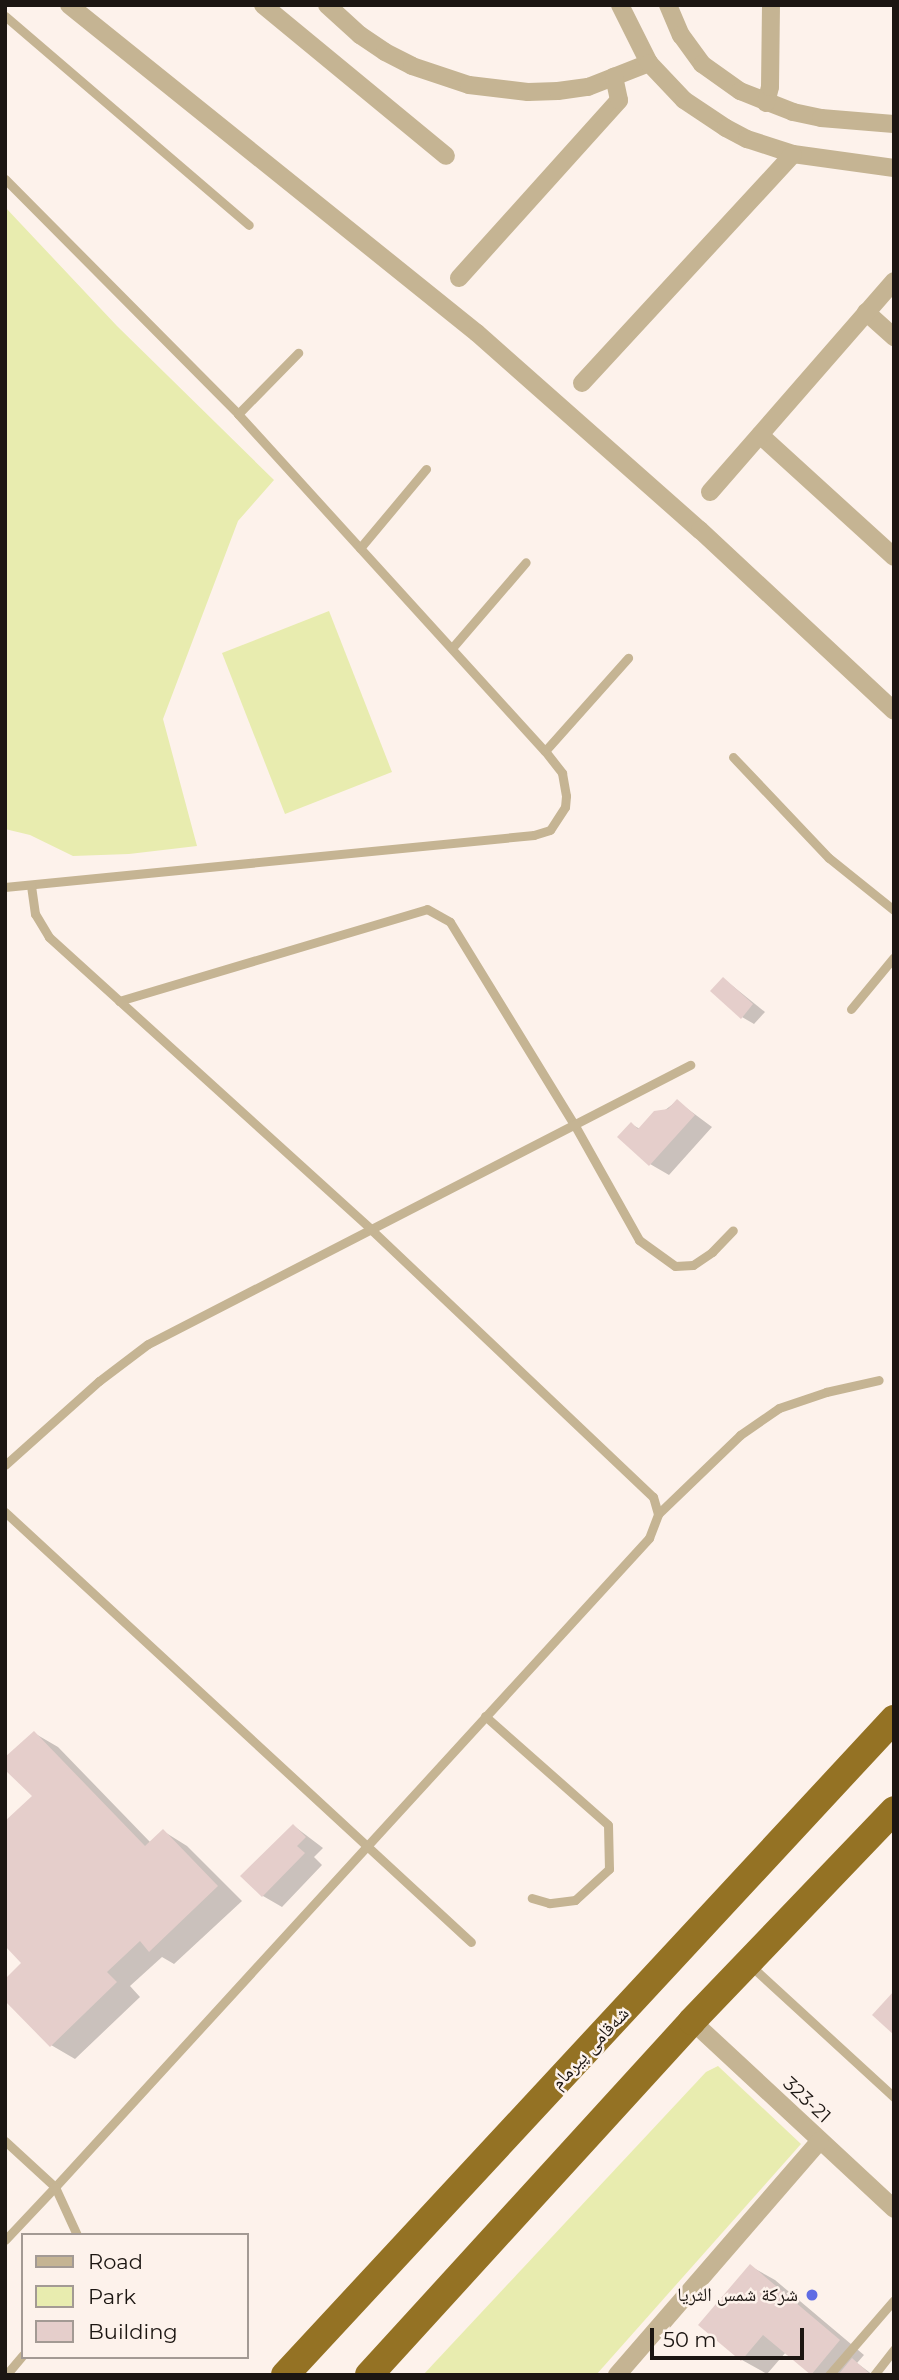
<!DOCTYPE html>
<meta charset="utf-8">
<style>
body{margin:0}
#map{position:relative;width:899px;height:2380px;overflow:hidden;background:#fdf2eb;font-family:Montserrat,"Noto Naskh Arabic",sans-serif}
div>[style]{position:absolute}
.green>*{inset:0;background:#e8ecaf}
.shadow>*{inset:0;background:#0003}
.building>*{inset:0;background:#e5cecb}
.service>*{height:9px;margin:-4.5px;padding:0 4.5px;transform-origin:4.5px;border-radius:4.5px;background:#c5b493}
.minor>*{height:18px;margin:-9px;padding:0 9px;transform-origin:9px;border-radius:9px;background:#c5b493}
.trunk>*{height:28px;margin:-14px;padding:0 14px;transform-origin:14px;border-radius:14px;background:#947224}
.dots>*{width:19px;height:19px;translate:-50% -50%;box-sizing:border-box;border:4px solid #fdf2eb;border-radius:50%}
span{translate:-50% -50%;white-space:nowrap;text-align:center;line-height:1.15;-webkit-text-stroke:5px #fdf2eb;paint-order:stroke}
.street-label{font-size:19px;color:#1c1612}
.poi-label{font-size:19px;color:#1c1612}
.right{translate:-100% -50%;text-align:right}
.frame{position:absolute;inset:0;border:7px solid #1c1612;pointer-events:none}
.legend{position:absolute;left:21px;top:2233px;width:228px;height:126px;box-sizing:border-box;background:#fdf2eb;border:2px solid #a39a94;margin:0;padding:9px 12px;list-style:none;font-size:21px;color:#1c1612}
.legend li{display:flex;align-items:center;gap:14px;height:35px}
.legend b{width:35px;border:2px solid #a39a94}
.scale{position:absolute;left:650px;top:2328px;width:154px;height:32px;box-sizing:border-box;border:4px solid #1c1612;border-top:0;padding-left:9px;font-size:21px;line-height:24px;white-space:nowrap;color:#1c1612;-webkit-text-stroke:5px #fdf2eb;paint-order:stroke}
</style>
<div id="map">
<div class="green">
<div style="clip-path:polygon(5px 207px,117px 326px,274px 480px,238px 521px,163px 719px,197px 846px,129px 854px,73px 856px,30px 835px,5px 829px)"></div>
<div style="clip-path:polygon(329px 611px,392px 772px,285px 814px,222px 653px)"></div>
<div style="clip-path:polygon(718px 2066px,801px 2144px,596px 2375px,423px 2375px,706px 2072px)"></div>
</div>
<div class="shadow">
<div style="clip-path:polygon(724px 979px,765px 1012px,754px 1024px,742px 1017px)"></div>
<div style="clip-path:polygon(677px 1101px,712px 1127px,669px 1175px,650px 1164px,631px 1124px,640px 1129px)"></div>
<div style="clip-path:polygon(34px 1733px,58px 1747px,151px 1843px,163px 1831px,187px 1846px,242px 1901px,174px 1964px,162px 1957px,130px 1986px,140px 1997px,75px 2059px,51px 2045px,24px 1963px,35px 1796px)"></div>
<div style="clip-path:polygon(294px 1826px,323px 1848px,314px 1857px,322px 1865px,282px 1907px,263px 1896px,242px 1876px)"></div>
<div style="clip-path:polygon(750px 2266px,775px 2280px,864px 2355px,857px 2363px,873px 2375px,814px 2375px,786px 2352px,767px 2374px,742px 2360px,700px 2325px)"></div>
</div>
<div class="building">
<div style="clip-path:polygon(723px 977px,753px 1004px,741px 1019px,710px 991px)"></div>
<div style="clip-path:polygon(677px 1099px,695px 1115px,649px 1166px,617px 1137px,631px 1122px,638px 1129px,654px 1111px,668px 1109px)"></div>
<div style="clip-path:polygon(34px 1731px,145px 1846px,163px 1829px,218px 1886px,149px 1952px,140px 1941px,107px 1972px,117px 1982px,50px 2047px,5px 2001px,5px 1979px,21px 1963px,5px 1946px,5px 1821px,32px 1796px,5px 1770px,5px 1757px)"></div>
<div style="clip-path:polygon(293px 1824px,306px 1837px,297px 1846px,305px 1853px,262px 1897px,240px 1876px)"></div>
<div style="clip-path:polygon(894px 1991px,894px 2035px,872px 2015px)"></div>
<div style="clip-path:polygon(750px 2264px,840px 2340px,811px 2375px,763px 2335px,741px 2361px,698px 2325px)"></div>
<div style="clip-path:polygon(852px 2358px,871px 2375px,838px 2375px)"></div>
</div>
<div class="service">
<div style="left:5px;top:16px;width:321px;rotate:40.6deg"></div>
<div style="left:5px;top:179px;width:331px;rotate:45.2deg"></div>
<div style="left:238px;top:414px;width:456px;rotate:47.7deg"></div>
<div style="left:545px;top:751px;width:28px;rotate:52deg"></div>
<div style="left:562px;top:773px;width:23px;rotate:80deg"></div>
<div style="left:566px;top:796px;width:11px;rotate:95deg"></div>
<div style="left:565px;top:807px;width:27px;rotate:123deg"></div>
<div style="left:550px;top:830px;width:17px;rotate:163deg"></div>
<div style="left:534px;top:835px;width:532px;rotate:174.39deg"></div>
<div style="left:238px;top:414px;width:86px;rotate:-45.5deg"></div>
<div style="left:360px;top:548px;width:103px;rotate:-50.1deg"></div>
<div style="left:452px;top:648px;width:113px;rotate:-49.3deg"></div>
<div style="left:545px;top:751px;width:125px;rotate:-48.3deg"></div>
<div style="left:733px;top:757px;width:139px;rotate:46.5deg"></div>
<div style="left:829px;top:858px;width:83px;rotate:38.7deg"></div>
<div style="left:119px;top:1001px;width:321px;rotate:-16.6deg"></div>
<div style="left:427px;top:909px;width:26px;rotate:29deg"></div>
<div style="left:450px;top:922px;width:237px;rotate:58.5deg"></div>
<div style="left:574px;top:1124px;width:133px;rotate:60.7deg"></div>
<div style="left:639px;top:1240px;width:44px;rotate:35.8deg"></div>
<div style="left:675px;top:1266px;width:18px;rotate:-3deg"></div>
<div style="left:693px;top:1265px;width:23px;rotate:-34deg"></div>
<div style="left:712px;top:1252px;width:30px;rotate:-46deg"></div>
<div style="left:851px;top:1009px;width:67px;rotate:-50.4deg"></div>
<div style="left:5px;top:1465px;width:126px;rotate:-41.8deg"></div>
<div style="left:99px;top:1381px;width:61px;rotate:-37.1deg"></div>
<div style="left:148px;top:1344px;width:610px;rotate:-27.24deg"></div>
<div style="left:5px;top:1512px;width:634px;rotate:42.7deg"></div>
<div style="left:658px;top:1514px;width:114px;rotate:-43.9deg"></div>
<div style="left:740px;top:1435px;width:47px;rotate:-34.7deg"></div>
<div style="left:779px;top:1408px;width:50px;rotate:-18.8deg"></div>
<div style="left:826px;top:1392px;width:54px;rotate:-12.8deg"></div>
<div style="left:485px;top:1716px;width:164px;rotate:41.5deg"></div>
<div style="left:608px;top:1825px;width:44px;rotate:88.7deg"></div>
<div style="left:609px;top:1869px;width:46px;rotate:137.6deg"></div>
<div style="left:575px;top:1900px;width:26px;rotate:173deg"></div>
<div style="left:549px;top:1903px;width:18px;rotate:-164deg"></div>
<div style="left:751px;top:1966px;width:194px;rotate:42.5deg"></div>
<div style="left:5px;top:2141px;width:68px;rotate:42.6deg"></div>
<div style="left:55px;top:2187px;width:880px;rotate:-47.53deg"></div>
<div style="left:649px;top:1538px;width:26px;rotate:-69deg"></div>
<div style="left:658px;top:1514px;width:18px;rotate:-106deg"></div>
<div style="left:653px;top:1497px;width:389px;rotate:-136.5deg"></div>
<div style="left:371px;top:1229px;width:435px;rotate:-137.8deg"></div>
<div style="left:49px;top:937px;width:27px;rotate:-121deg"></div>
<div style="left:35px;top:914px;width:29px;rotate:-98deg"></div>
<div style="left:5px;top:2240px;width:73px;rotate:-46.7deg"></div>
<div style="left:55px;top:2187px;width:53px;rotate:65.4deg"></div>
<div style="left:6px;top:2375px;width:26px;rotate:-50deg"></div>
<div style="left:829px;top:2375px;width:99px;rotate:-49.1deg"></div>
<div style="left:874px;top:2375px;width:33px;rotate:-52deg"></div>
</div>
<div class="minor">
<div style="left:69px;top:5px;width:523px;rotate:38.8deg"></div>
<div style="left:477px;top:333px;width:298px;rotate:41.5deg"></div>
<div style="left:700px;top:530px;width:265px;rotate:43deg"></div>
<div style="left:263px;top:5px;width:237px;rotate:39.5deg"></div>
<div style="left:327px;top:5px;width:45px;rotate:42.3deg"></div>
<div style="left:360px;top:35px;width:30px;rotate:34deg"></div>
<div style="left:385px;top:52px;width:30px;rotate:27deg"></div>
<div style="left:412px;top:66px;width:60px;rotate:18.4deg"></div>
<div style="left:469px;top:85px;width:59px;rotate:6.8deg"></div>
<div style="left:528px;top:92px;width:30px;rotate:-2deg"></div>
<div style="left:558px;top:91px;width:30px;rotate:-8deg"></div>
<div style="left:588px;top:87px;width:66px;rotate:-21.5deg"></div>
<div style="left:620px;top:5px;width:65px;rotate:63.4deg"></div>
<div style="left:649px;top:63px;width:51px;rotate:46.6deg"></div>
<div style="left:684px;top:100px;width:50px;rotate:33.7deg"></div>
<div style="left:726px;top:128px;width:24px;rotate:28deg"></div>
<div style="left:747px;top:139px;width:48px;rotate:18.1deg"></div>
<div style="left:793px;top:154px;width:102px;rotate:7.9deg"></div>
<div style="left:668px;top:5px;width:33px;rotate:67deg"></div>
<div style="left:681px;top:35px;width:36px;rotate:54deg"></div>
<div style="left:702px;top:64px;width:47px;rotate:35.4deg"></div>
<div style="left:740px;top:91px;width:57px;rotate:21.6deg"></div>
<div style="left:793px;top:112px;width:29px;rotate:12deg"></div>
<div style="left:821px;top:118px;width:73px;rotate:4.7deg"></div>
<div style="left:766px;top:103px;width:16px;rotate:-76deg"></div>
<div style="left:770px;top:87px;width:82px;rotate:-89.3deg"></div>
<div style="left:459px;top:278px;width:239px;rotate:-48deg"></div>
<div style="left:619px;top:100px;width:24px;rotate:-102deg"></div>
<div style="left:866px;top:312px;width:38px;rotate:42deg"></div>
<div style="left:582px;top:383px;width:311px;rotate:-47.3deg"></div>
<div style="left:760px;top:435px;width:181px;rotate:42.3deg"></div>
<div style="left:710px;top:492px;width:280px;rotate:-48.9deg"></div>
<div style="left:692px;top:2021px;width:276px;rotate:42.9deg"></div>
<div style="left:617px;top:2375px;width:310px;rotate:-49.1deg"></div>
</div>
<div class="trunk">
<div style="left:285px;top:2375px;width:895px;rotate:-47.13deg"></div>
<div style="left:369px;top:2375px;width:479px;rotate:-47.6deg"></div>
<div style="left:692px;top:2021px;width:292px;rotate:-46.2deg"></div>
</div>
<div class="dots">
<div style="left:812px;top:2295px;background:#606ce4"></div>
</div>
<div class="street-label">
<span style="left:590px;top:2048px;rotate:-47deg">شەقامی پیرمام</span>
<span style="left:807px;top:2100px;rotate:43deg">323-21</span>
</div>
<div class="poi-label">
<span class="right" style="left:798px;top:2295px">شركة شمس الثريا</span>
</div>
<div class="frame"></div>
<ul class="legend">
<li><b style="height:9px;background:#c5b493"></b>Road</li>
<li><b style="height:19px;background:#e8ecaf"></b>Park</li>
<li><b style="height:19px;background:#e5cecb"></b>Building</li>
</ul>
<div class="scale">50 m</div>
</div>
